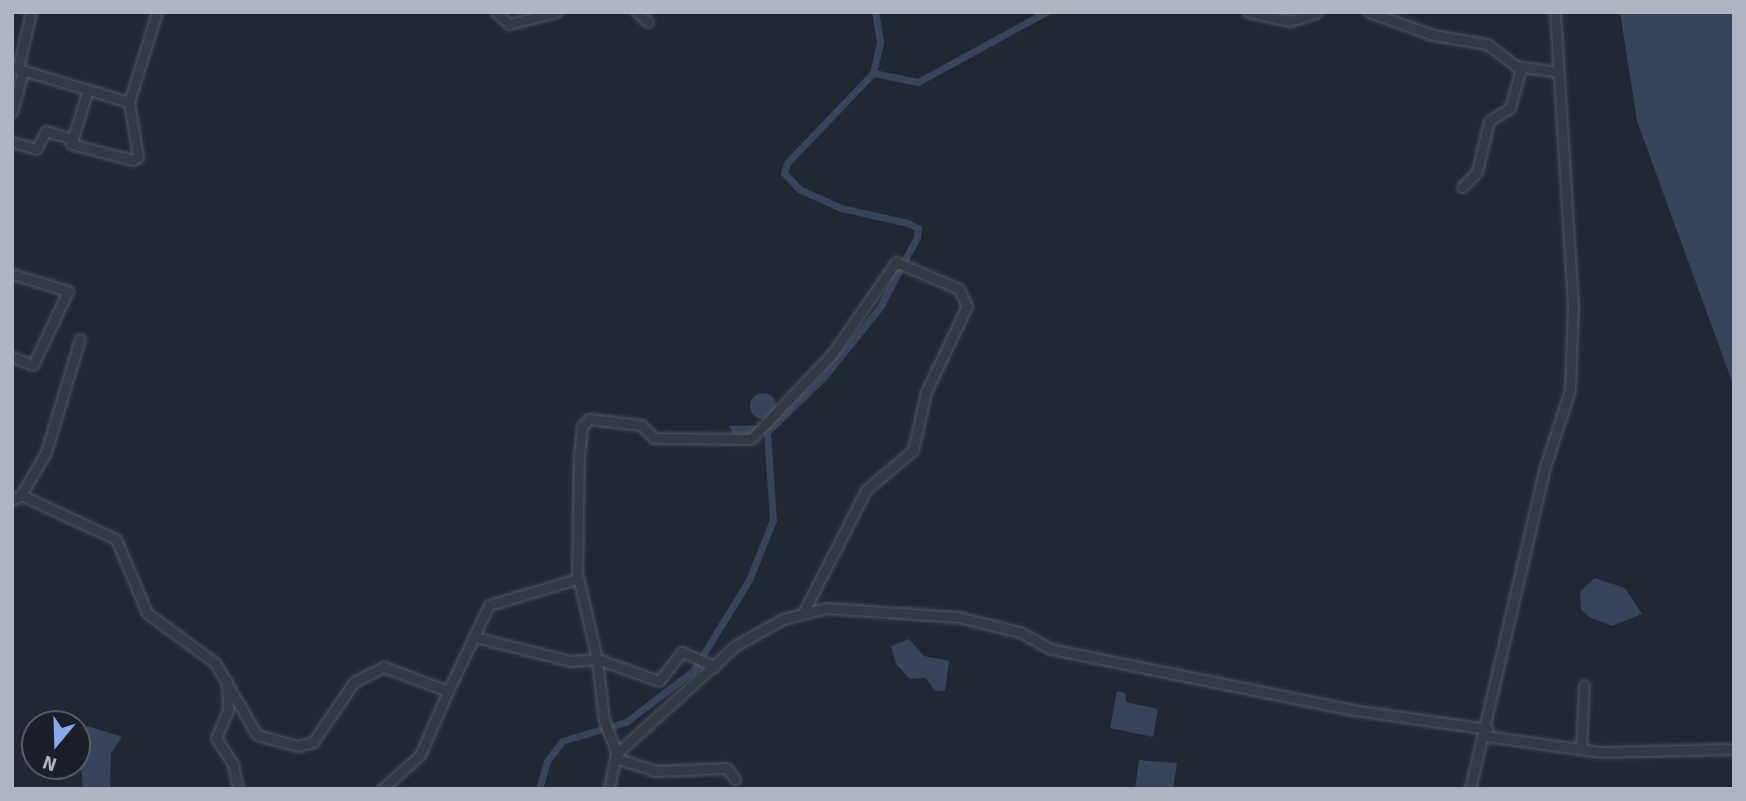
<!DOCTYPE html>
<style>
body{margin:0}
#map{position:relative;width:1746px;height:801px;overflow:hidden;background:#212833;font-family:Signika,sans-serif}
div>[style]{position:absolute}
.water>*{inset:0;background:#38445b}
.round{border-radius:50%}
.canal>*{height:7px;margin:-3.5px;padding:0 3.5px;transform-origin:3.5px;border-radius:3.5px;background:#38445b}
.roads{filter:drop-shadow(0 0 2px #525762) drop-shadow(0 0 2px #525762)}
.minor>*{height:9px;margin:-4.5px;padding:0 4.5px;transform-origin:4.5px;border-radius:4.5px;background:#343a44}
span{translate:-50% -50%;white-space:nowrap;text-align:center;line-height:1.15;-webkit-text-stroke:5px #1a1f28;paint-order:stroke}
.frame{position:absolute;inset:0;border:14px solid #afb4c1;pointer-events:none}
.north{position:absolute;left:21px;top:710px;width:70px;height:70px;box-sizing:border-box;background:#1a1f28;border:2px solid #565b65;border-radius:50%;rotate:199deg;font-size:19px;font-weight:700;line-height:28px;text-align:center;color:#afb4c1}
.north::after{content:'';display:block;margin:auto;width:24px;height:32px;background:#8aa8eb;clip-path:polygon(50% 0,100% 100%,50% 72%,0 100%)}
</style>
<div id="map">
<div class="water">
<div style="clip-path:polygon(1620px 12px,1734px 12px,1734px 387px,1637px 121px)"></div>
<div class="round" style="left:750px;top:393px;width:26px;height:26px"></div>
<div style="clip-path:polygon(761px 425px,756px 435px,734px 435px,729px 426px)"></div>
<div style="clip-path:polygon(1595px 578px,1625px 588px,1642px 614px,1612px 626px,1589px 617px,1581px 609px,1580px 591px)"></div>
<div style="clip-path:polygon(909px 639px,924px 656px,949px 661px,945px 691px,935px 691px,926px 678px,910px 679px,896px 664px,891px 646px)"></div>
<div style="clip-path:polygon(1117px 691px,1125px 693px,1126px 702px,1158px 709px,1153px 737px,1110px 728px)"></div>
<div style="clip-path:polygon(88px 726px,122px 737px,111px 753px,110px 789px,83px 789px,77px 727px)"></div>
<div style="clip-path:polygon(1139px 760px,1177px 763px,1173px 789px,1135px 789px)"></div>
</div>
<div class="canal">
<div style="left:873px;top:73px;width:32px;rotate:-77deg"></div>
<div style="left:880px;top:42px;width:30px;rotate:-99deg"></div>
<div style="left:539px;top:789px;width:29px;rotate:-74deg"></div>
<div style="left:547px;top:761px;width:25px;rotate:-53deg"></div>
<div style="left:562px;top:741px;width:67px;rotate:-16.5deg"></div>
<div style="left:626px;top:722px;width:84px;rotate:-37.3deg"></div>
<div style="left:693px;top:671px;width:107px;rotate:-58.4deg"></div>
<div style="left:749px;top:580px;width:65px;rotate:-68.2deg"></div>
<div style="left:773px;top:520px;width:88px;rotate:-93.9deg"></div>
<div style="left:767px;top:432px;width:78px;rotate:-44deg"></div>
<div style="left:823px;top:378px;width:91px;rotate:-51.2deg"></div>
<div style="left:880px;top:307px;width:79px;rotate:-62.1deg"></div>
<div style="left:917px;top:237px;width:9px;rotate:-84deg"></div>
<div style="left:918px;top:228px;width:11px;rotate:-153deg"></div>
<div style="left:908px;top:223px;width:69px;rotate:-167.4deg"></div>
<div style="left:841px;top:208px;width:46px;rotate:-155.7deg"></div>
<div style="left:799px;top:189px;width:22px;rotate:-133deg"></div>
<div style="left:784px;top:173px;width:10px;rotate:-73deg"></div>
<div style="left:787px;top:163px;width:124px;rotate:-46.3deg"></div>
<div style="left:873px;top:73px;width:46px;rotate:11.3deg"></div>
<div style="left:918px;top:82px;width:146px;rotate:-28.7deg"></div>
</div>
<div class="roads">
<div class="minor">
<div style="left:496px;top:12px;width:18px;rotate:43deg"></div>
<div style="left:509px;top:24px;width:49px;rotate:-14.3deg"></div>
<div style="left:637px;top:12px;width:15px;rotate:42deg"></div>
<div style="left:1248px;top:12px;width:43px;rotate:12.1deg"></div>
<div style="left:1290px;top:21px;width:28px;rotate:-18deg"></div>
<div style="left:1369px;top:12px;width:68px;rotate:19.8deg"></div>
<div style="left:1433px;top:35px;width:55px;rotate:9.5deg"></div>
<div style="left:1487px;top:44px;width:36px;rotate:37deg"></div>
<div style="left:1516px;top:66px;width:42px;rotate:8.1deg"></div>
<div style="left:12px;top:67px;width:122px;rotate:16.7deg"></div>
<div style="left:129px;top:102px;width:94px;rotate:-72.7deg"></div>
<div style="left:18px;top:68px;width:57px;rotate:-76.9deg"></div>
<div style="left:87px;top:93px;width:53px;rotate:107.4deg"></div>
<div style="left:71px;top:144px;width:64px;rotate:14.5deg"></div>
<div style="left:133px;top:160px;width:6px;rotate:-31deg"></div>
<div style="left:138px;top:157px;width:56px;rotate:-99.3deg"></div>
<div style="left:12px;top:112px;width:42px;rotate:-75deg"></div>
<div style="left:12px;top:142px;width:25px;rotate:16deg"></div>
<div style="left:36px;top:149px;width:21px;rotate:-61deg"></div>
<div style="left:46px;top:131px;width:28px;rotate:17deg"></div>
<div style="left:1462px;top:187px;width:21px;rotate:-45deg"></div>
<div style="left:1477px;top:172px;width:52px;rotate:-76.8deg"></div>
<div style="left:1489px;top:121px;width:25px;rotate:-32deg"></div>
<div style="left:1510px;top:108px;width:41px;rotate:-74.6deg"></div>
<div style="left:12px;top:274px;width:59px;rotate:16.9deg"></div>
<div style="left:68px;top:291px;width:82px;rotate:115.3deg"></div>
<div style="left:33px;top:365px;width:22px;rotate:-159deg"></div>
<div style="left:21px;top:495px;width:50px;rotate:-59.8deg"></div>
<div style="left:46px;top:452px;width:118px;rotate:-73.3deg"></div>
<div style="left:12px;top:500px;width:10px;rotate:-29deg"></div>
<div style="left:21px;top:495px;width:105px;rotate:24.9deg"></div>
<div style="left:116px;top:539px;width:80px;rotate:67.3deg"></div>
<div style="left:147px;top:613px;width:84px;rotate:36.3deg"></div>
<div style="left:215px;top:663px;width:83px;rotate:59.7deg"></div>
<div style="left:257px;top:735px;width:42px;rotate:15deg"></div>
<div style="left:298px;top:746px;width:16px;rotate:-15deg"></div>
<div style="left:313px;top:742px;width:73px;rotate:-55.7deg"></div>
<div style="left:354px;top:682px;width:34px;rotate:-27deg"></div>
<div style="left:384px;top:667px;width:68px;rotate:20.6deg"></div>
<div style="left:448px;top:691px;width:70px;rotate:113.6deg"></div>
<div style="left:420px;top:755px;width:51px;rotate:138.2deg"></div>
<div style="left:578px;top:577px;width:84px;rotate:77deg"></div>
<div style="left:597px;top:659px;width:66px;rotate:19.5deg"></div>
<div style="left:659px;top:681px;width:37px;rotate:-52deg"></div>
<div style="left:682px;top:652px;width:36px;rotate:24deg"></div>
<div style="left:474px;top:637px;width:99px;rotate:14deg"></div>
<div style="left:570px;top:661px;width:27px;rotate:-4deg"></div>
<div style="left:597px;top:659px;width:61px;rotate:83.5deg"></div>
<div style="left:604px;top:720px;width:42px;rotate:69deg"></div>
<div style="left:619px;top:759px;width:38px;rotate:18deg"></div>
<div style="left:655px;top:771px;width:72px;rotate:-2.4deg"></div>
<div style="left:727px;top:768px;width:14px;rotate:54deg"></div>
<div style="left:227px;top:681px;width:29px;rotate:88deg"></div>
<div style="left:228px;top:710px;width:30px;rotate:113deg"></div>
<div style="left:216px;top:738px;width:31px;rotate:57deg"></div>
<div style="left:233px;top:764px;width:25px;rotate:79deg"></div>
<div style="left:448px;top:691px;width:95px;rotate:-64.5deg"></div>
<div style="left:489px;top:605px;width:92px;rotate:-16.5deg"></div>
<div style="left:577px;top:579px;width:123px;rotate:-89.1deg"></div>
<div style="left:579px;top:456px;width:30px;rotate:-84deg"></div>
<div style="left:582px;top:426px;width:10px;rotate:-45deg"></div>
<div style="left:589px;top:419px;width:52px;rotate:6.6deg"></div>
<div style="left:641px;top:425px;width:18px;rotate:45deg"></div>
<div style="left:654px;top:438px;width:97px;rotate:0.6deg"></div>
<div style="left:751px;top:439px;width:117px;rotate:-46.4deg"></div>
<div style="left:832px;top:354px;width:112px;rotate:-55.2deg"></div>
<div style="left:896px;top:262px;width:69px;rotate:23.2deg"></div>
<div style="left:959px;top:289px;width:19px;rotate:65deg"></div>
<div style="left:967px;top:306px;width:95px;rotate:115.5deg"></div>
<div style="left:926px;top:392px;width:59px;rotate:102.6deg"></div>
<div style="left:913px;top:450px;width:62px;rotate:139.6deg"></div>
<div style="left:866px;top:490px;width:136px;rotate:117.1deg"></div>
<div style="left:1486px;top:736px;width:115px;rotate:8deg"></div>
<div style="left:1600px;top:752px;width:134px;rotate:-1.3deg"></div>
<div style="left:1581px;top:749px;width:64px;rotate:-87.3deg"></div>
<div style="left:609px;top:789px;width:36px;rotate:-79deg"></div>
<div style="left:616px;top:754px;width:161px;rotate:-42.2deg"></div>
<div style="left:735px;top:646px;width:55px;rotate:-29.4deg"></div>
<div style="left:783px;top:619px;width:44px;rotate:-14.3deg"></div>
<div style="left:826px;top:608px;width:132px;rotate:3.9deg"></div>
<div style="left:958px;top:617px;width:64px;rotate:13.6deg"></div>
<div style="left:1020px;top:632px;width:35px;rotate:29deg"></div>
<div style="left:1051px;top:649px;width:308px;rotate:11.4deg"></div>
<div style="left:1353px;top:710px;width:136px;rotate:8deg"></div>
<div style="left:1470px;top:789px;width:327px;rotate:-76.9deg"></div>
<div style="left:1544px;top:470px;width:84px;rotate:-72deg"></div>
<div style="left:1570px;top:390px;width:84px;rotate:-88deg"></div>
<div style="left:1573px;top:306px;width:295px;rotate:-93.5deg"></div>
</div>
</div>
<div class="frame"></div>
<div class="north">N</div>
</div>
